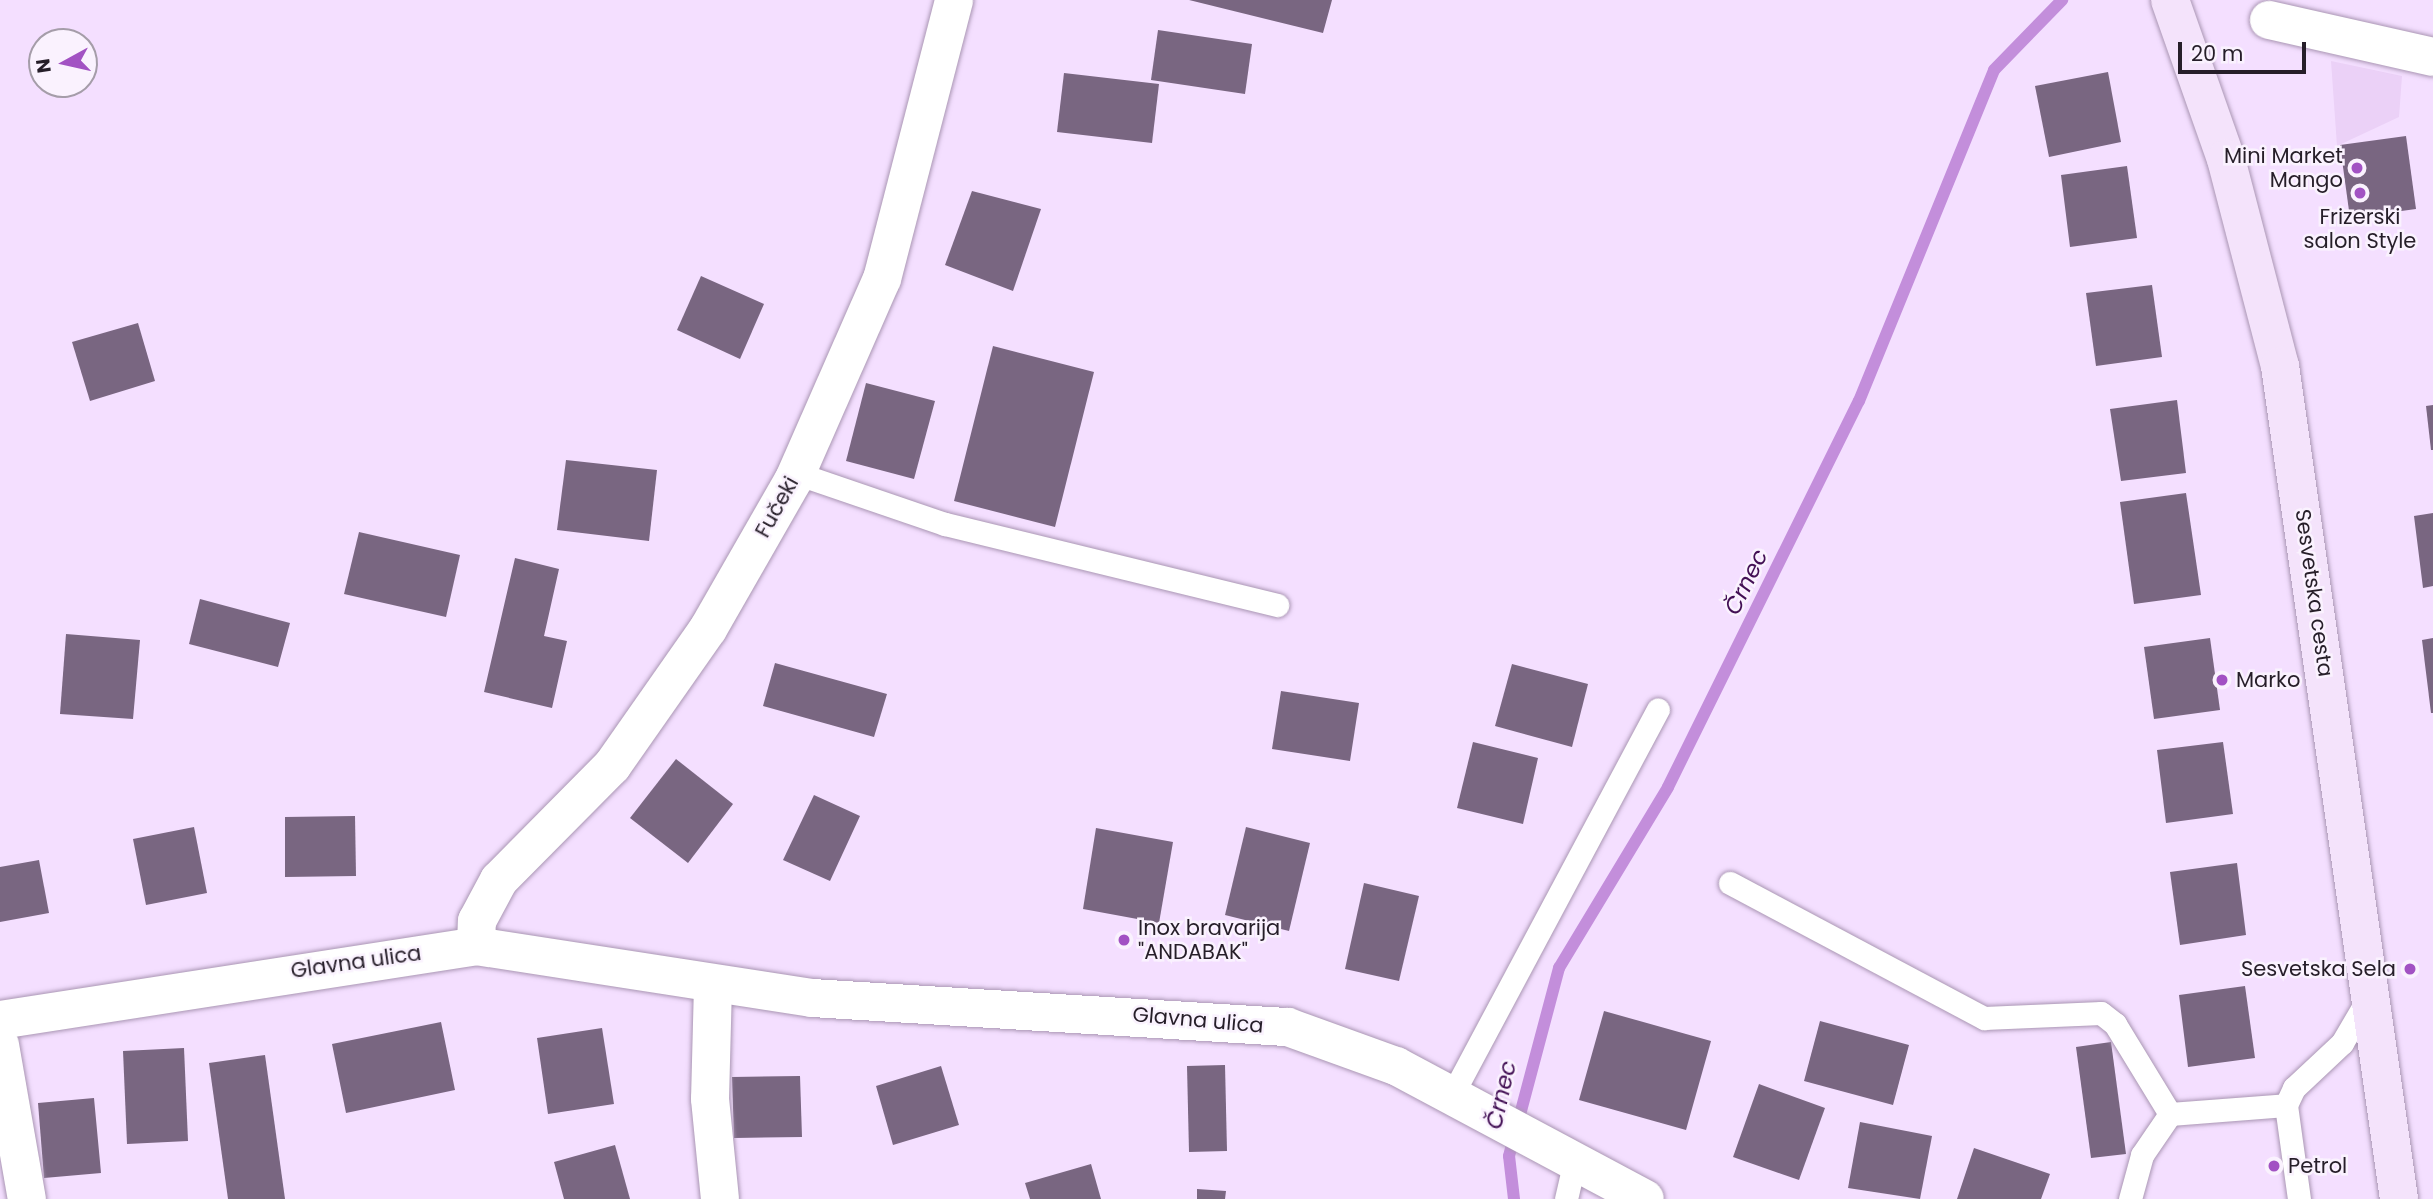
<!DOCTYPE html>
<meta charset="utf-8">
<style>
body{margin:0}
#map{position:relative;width:2433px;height:1199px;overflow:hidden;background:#f4dfff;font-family:Poppins,sans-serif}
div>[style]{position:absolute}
.built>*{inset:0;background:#ebd1f7}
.stream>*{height:12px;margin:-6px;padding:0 6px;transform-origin:6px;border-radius:6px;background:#c38edb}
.building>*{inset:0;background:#796681}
.roads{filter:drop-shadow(0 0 2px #aa96b4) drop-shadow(0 0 2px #aa96b4)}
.service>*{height:23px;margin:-11.5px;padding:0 11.5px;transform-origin:11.5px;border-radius:11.5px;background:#fff}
.minor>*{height:38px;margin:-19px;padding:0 19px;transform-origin:19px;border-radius:19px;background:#fff}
.tertiary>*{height:38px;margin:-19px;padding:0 19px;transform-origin:19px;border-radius:19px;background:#fff}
.secondary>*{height:38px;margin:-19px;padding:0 19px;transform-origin:19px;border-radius:19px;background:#f4e3fb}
.dots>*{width:19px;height:19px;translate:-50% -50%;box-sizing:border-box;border:4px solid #faf2fe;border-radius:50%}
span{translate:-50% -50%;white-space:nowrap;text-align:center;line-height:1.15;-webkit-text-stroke:5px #faf2fe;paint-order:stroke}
.poi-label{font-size:21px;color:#261e29}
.right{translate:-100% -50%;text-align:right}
.left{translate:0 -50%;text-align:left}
.street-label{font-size:21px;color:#261e29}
.water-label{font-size:23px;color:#420f54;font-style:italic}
.north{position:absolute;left:28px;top:28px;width:70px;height:70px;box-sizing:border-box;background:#faf2fe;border:2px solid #a59da9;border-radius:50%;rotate:262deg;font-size:19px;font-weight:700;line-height:28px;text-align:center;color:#261e29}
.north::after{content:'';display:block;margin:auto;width:24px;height:32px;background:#a252c3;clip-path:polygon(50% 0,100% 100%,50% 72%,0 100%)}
.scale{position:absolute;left:2178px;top:42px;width:128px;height:32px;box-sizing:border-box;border:4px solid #261e29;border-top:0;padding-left:9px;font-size:21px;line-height:24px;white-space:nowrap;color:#261e29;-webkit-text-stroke:5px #faf2fe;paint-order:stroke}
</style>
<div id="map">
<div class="built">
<div style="clip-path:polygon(2331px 61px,2402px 76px,2399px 117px,2337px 146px)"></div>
</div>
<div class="stream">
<div style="left:1514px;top:1199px;width:43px;rotate:-96.6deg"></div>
<div style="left:1509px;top:1156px;width:195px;rotate:-75.1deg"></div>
<div style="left:1559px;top:968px;width:211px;rotate:-58.9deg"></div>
<div style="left:1668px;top:787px;width:431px;rotate:-63.7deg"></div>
<div style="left:1859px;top:401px;width:357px;rotate:-67.8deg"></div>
<div style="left:1994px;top:70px;width:98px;rotate:-45.8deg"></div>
</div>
<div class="building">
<div style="clip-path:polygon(1189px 0,1332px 0,1323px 33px)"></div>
<div style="clip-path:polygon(1158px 30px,1252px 44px,1245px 94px,1151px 80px)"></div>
<div style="clip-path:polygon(2108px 72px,2121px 142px,2049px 157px,2035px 86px)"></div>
<div style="clip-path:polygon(1064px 73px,1159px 84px,1152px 143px,1057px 132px)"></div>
<div style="clip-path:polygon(2406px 136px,2416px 209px,2350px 218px,2340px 145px)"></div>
<div style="clip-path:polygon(2127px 166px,2137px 238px,2070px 247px,2061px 175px)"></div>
<div style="clip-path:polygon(972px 191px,1041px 209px,1013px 291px,945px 265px)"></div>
<div style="clip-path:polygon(701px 276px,764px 304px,740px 359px,677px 330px)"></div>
<div style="clip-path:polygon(2152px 285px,2162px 357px,2096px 366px,2086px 293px)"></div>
<div style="clip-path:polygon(138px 323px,155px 381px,90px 401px,72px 342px)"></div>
<div style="clip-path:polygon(993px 346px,1094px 372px,1055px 527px,954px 501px)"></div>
<div style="clip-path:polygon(866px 383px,935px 401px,914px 479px,846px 461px)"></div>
<div style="clip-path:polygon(2177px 400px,2186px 473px,2121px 481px,2110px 409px)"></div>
<div style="clip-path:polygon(2433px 405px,2433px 450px,2431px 450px,2426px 406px)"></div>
<div style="clip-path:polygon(566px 460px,657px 470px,649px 541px,557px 530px)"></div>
<div style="clip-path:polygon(2186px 493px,2201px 595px,2134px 604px,2120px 502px)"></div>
<div style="clip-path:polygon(2433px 513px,2433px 586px,2423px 588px,2414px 516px)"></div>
<div style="clip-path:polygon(359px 532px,460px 555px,446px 617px,344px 594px)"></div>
<div style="clip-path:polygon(515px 558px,559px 569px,544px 636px,567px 641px,552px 708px,484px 692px)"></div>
<div style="clip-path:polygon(200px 599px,290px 623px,278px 667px,189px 644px)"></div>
<div style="clip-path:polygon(66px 634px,140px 640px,133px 719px,60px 714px)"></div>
<div style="clip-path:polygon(2210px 638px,2220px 710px,2154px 719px,2144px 647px)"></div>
<div style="clip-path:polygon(2433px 638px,2433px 713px,2431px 713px,2422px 640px)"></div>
<div style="clip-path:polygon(775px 663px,887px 694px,874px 737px,763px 706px)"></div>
<div style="clip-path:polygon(1512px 664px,1588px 684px,1572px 747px,1495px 726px)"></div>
<div style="clip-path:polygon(1281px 691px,1359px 703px,1350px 761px,1272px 749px)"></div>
<div style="clip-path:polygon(1473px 742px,1538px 758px,1523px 824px,1457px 808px)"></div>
<div style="clip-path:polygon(2223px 742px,2233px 814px,2166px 823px,2157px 750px)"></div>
<div style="clip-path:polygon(676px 759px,733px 804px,688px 863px,630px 818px)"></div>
<div style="clip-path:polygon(814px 795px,860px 816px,830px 881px,783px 860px)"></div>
<div style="clip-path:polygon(355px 816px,356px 876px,285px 877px,285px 817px)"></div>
<div style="clip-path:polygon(194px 827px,207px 893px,146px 905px,133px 839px)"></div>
<div style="clip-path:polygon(1246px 827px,1310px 843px,1289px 931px,1225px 915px)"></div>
<div style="clip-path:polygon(1096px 828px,1173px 842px,1159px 923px,1083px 909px)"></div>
<div style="clip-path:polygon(39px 860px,49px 913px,0 922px,0 867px)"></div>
<div style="clip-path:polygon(2237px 863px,2246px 935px,2180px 945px,2170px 872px)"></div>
<div style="clip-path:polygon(1364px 883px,1419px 896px,1399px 981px,1345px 969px)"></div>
<div style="clip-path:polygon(2245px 986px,2255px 1058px,2188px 1067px,2179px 995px)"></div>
<div style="clip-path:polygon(1604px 1011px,1711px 1041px,1686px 1130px,1579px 1100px)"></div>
<div style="clip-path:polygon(1820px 1021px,1909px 1045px,1893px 1105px,1804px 1081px)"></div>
<div style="clip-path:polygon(441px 1022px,455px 1090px,346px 1113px,332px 1044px)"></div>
<div style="clip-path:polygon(602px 1028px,614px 1104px,548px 1114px,537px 1038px)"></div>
<div style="clip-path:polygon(2111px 1042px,2126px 1154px,2091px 1158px,2076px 1047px)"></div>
<div style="clip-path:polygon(184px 1048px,188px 1141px,127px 1144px,123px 1051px)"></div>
<div style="clip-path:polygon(265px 1055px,285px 1199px,228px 1199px,209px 1063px)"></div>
<div style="clip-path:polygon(1225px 1065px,1227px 1151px,1189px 1152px,1187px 1066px)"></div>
<div style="clip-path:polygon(941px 1066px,959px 1125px,893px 1145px,876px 1086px)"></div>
<div style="clip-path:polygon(800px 1076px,802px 1137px,734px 1138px,732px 1077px)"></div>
<div style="clip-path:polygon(1759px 1084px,1825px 1108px,1799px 1180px,1733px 1157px)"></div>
<div style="clip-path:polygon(94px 1098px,101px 1173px,44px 1178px,38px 1103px)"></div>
<div style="clip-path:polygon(1860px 1122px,1932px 1136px,1920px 1199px,1848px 1188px)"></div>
<div style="clip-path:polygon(615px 1145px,630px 1199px,564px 1199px,554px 1162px)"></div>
<div style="clip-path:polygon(1974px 1148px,2050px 1174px,2041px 1199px,1957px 1199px)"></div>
<div style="clip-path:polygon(1091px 1164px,1101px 1199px,1030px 1199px,1025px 1183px)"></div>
<div style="clip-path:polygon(1197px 1189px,1226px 1191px,1225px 1199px,1197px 1199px)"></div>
</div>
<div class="roads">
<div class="service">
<div style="left:796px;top:473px;width:157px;rotate:18.9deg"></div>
<div style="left:945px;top:524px;width:342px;rotate:13.7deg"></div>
<div style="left:1730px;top:883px;width:288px;rotate:28deg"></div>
<div style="left:1984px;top:1018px;width:117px;rotate:-2.4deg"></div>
<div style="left:2101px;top:1013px;width:18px;rotate:38deg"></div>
<div style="left:2115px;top:1024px;width:105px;rotate:58.6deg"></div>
<div style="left:1452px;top:1095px;width:437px;rotate:-61.9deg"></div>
<div style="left:2170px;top:1114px;width:116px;rotate:-4.4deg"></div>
<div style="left:1566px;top:1199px;width:35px;rotate:-77deg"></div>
<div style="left:2130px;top:1199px;width:46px;rotate:-74.7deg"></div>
<div style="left:2142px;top:1155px;width:50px;rotate:-55.7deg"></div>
<div style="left:2299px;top:1199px;width:95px;rotate:-97.9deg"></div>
<div style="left:2286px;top:1105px;width:19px;rotate:-65deg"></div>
<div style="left:2294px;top:1088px;width:66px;rotate:-43.2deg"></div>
<div style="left:2342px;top:1043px;width:53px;rotate:-59.6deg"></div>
</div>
<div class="minor">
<div style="left:2269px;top:20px;width:168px;rotate:12.7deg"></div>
<div style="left:476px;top:946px;width:25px;rotate:-88deg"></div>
<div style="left:477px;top:921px;width:47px;rotate:-61.8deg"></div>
<div style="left:499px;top:880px;width:161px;rotate:-45.3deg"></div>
<div style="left:612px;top:766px;width:167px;rotate:-55deg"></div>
<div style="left:708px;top:629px;width:173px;rotate:-60.2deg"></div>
<div style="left:794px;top:479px;width:219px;rotate:-66.3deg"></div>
<div style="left:882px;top:279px;width:288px;rotate:-75.5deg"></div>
<div style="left:713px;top:985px;width:114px;rotate:91.5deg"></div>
<div style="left:710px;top:1099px;width:100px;rotate:84.3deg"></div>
<div style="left:0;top:1045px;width:156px;rotate:80.1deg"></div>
</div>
<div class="tertiary">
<div style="left:0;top:1020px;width:482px;rotate:-8.8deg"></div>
<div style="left:476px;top:946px;width:340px;rotate:8.8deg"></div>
<div style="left:812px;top:998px;width:477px;rotate:3.5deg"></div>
<div style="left:1288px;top:1027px;width:115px;rotate:19.9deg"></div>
<div style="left:1396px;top:1066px;width:282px;rotate:28.1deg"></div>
</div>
<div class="secondary">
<div style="left:2170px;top:0;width:169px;rotate:70.6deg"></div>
<div style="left:2226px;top:159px;width:214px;rotate:75.4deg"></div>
<div style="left:2280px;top:366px;width:841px;rotate:81.87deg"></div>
</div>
</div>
<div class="dots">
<div style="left:2357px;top:168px;background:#a252c3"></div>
<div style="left:2360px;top:193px;background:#a252c3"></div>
<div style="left:2222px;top:680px;background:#a252c3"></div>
<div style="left:1124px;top:940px;background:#a252c3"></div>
<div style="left:2410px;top:969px;background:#a252c3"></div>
<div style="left:2274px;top:1166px;background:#a252c3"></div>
</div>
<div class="poi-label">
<span class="right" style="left:2343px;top:168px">Mini Market<br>Mango</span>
<span style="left:2360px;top:229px">Frizerski<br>salon Style</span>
<span class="left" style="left:2236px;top:680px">Marko</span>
<span class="left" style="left:1138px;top:940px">Inox bravarija<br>"ANDABAK"</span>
<span class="right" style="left:2396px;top:969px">Sesvetska Sela</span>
<span class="left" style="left:2288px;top:1166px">Petrol</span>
</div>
<div class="street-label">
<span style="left:777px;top:507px;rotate:-61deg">Fučeki</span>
<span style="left:2314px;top:593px;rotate:82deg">Sesvetska cesta</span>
<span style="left:356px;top:962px;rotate:-8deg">Glavna ulica</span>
<span style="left:1198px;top:1020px;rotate:5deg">Glavna ulica</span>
</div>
<div class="water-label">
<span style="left:1746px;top:582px;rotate:-64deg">Črnec</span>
<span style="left:1501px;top:1095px;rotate:-77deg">Črnec</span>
</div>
<div class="north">N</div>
<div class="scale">20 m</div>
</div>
